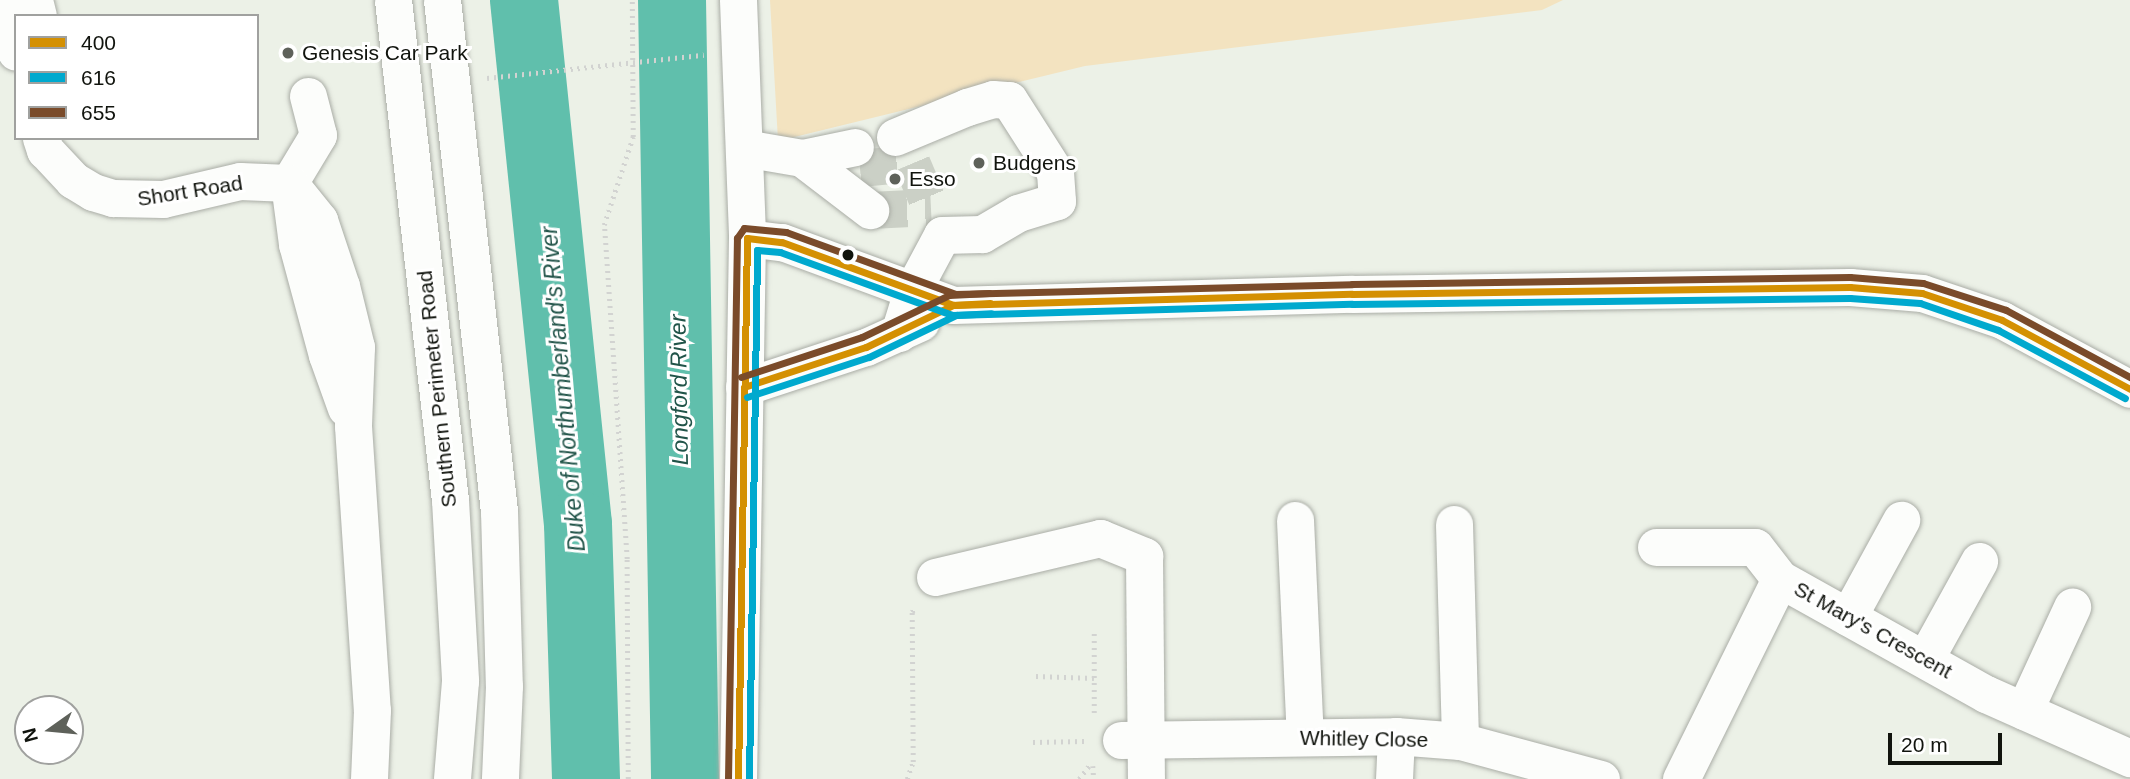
<!DOCTYPE html>
<style>
body{margin:0}
#map{position:relative;width:2130px;height:779px;overflow:hidden;background:#ecf1e7;font-family:Helvetica,sans-serif}
div>[style]{position:absolute}
.green>*{inset:0;background:#f3e3c0}
.river>*{height:68px;margin:-34px;padding:0 34px;transform-origin:34px;border-radius:34px;background:#60bfac}
.minor-tunnel>*{height:37px;margin-top:-18.5px;transform-origin:0;background:repeating-linear-gradient(90deg,#cbd0c6 0 37px,transparent 0 55px)}
.path>*{height:4.5px;margin-top:-2.25px;transform-origin:0;background:repeating-linear-gradient(90deg,#d2d3d1 0 2px,transparent 0 7px)}
.roads{filter:drop-shadow(0 0 2px #aaada6) drop-shadow(0 0 2px #aaada6)}
.minor>*{height:37px;margin:-18.5px;padding:0 18.5px;transform-origin:18.5px;border-radius:18.5px;background:#fcfdfb}
.bus-1>*{height:7px;margin:-3.5px;padding:0 3.5px;transform-origin:3.5px;border-radius:3.5px;background:#d49002}
.bus-2>*{height:7px;margin:-3.5px;padding:0 3.5px;transform-origin:3.5px;border-radius:3.5px;background:#00a9ce}
.bus-3>*{height:7px;margin:-3.5px;padding:0 3.5px;transform-origin:3.5px;border-radius:3.5px;background:#7a4b2a}
.dots>*{width:19px;height:19px;translate:-50% -50%;box-sizing:border-box;border:4px solid #fff;border-radius:50%}
span{translate:-50% -50%;white-space:nowrap;text-align:center;line-height:1.15;-webkit-text-stroke:6px #fff;paint-order:stroke}
.poi-label{font-size:21px;color:#11140e}
.left{translate:0 -50%;text-align:left}
.street-label{font-size:21px;color:#11140e}
.water-label{font-size:23px;color:#215449;font-style:italic}
.legend{position:absolute;left:14px;top:14px;width:245px;height:126px;box-sizing:border-box;background:#fff;border:2px solid #a0a19f;margin:0;padding:9px 12px;list-style:none;font-size:21px;color:#11140e}
.legend li{display:flex;align-items:center;gap:14px;height:35px}
.legend b{width:35px;border:2px solid #a0a19f}
.north{position:absolute;left:14px;top:695px;width:70px;height:70px;box-sizing:border-box;background:#fff;border:2px solid #a0a19f;border-radius:50%;rotate:255deg;font-size:19px;font-weight:700;line-height:28px;text-align:center;color:#11140e}
.north::after{content:'';display:block;margin:auto;width:24px;height:32px;background:#5e615a;clip-path:polygon(50% 0,100% 100%,50% 72%,0 100%)}
.scale{position:absolute;left:1888px;top:733px;width:114px;height:32px;box-sizing:border-box;border:4px solid #11140e;border-top:0;padding-left:9px;font-size:21px;line-height:24px;white-space:nowrap;color:#11140e;-webkit-text-stroke:5px #fff;paint-order:stroke}
</style>
<div id="map">
<div class="green">
<div style="clip-path:polygon(770px 0,1563px 0,1542px 10px,1085px 66px,778px 141px)"></div>
</div>
<div class="river">
<div style="left:524px;top:0;width:527px;rotate:84.12deg"></div>
<div style="left:578px;top:524px;width:255px;rotate:88.2deg"></div>
<div style="left:672px;top:0;width:779px;rotate:89.04deg"></div>
</div>
<div class="minor-tunnel">
<div style="left:860px;top:168px;width:52px;rotate:-5.5deg"></div>
<div style="left:912px;top:163px;width:54px;rotate:67.2deg"></div>
<div style="left:870px;top:210px;width:61px;rotate:-2.8deg"></div>
</div>
<div class="path">
<div style="left:487px;top:78px;width:218px;rotate:-6.1deg"></div>
<div style="left:1036px;top:676px;width:58px;rotate:2deg"></div>
<div style="left:1094px;top:713px;width:80px;rotate:-90deg"></div>
<div style="left:1033px;top:742px;width:52px;rotate:-1.1deg"></div>
<div style="left:1093px;top:766px;width:13px;rotate:86deg"></div>
<div style="left:628px;top:779px;width:220px;rotate:-90.3deg"></div>
<div style="left:627px;top:559px;width:335px;rotate:-93.9deg"></div>
<div style="left:604px;top:225px;width:93px;rotate:-71.8deg"></div>
<div style="left:633px;top:137px;width:137px;rotate:-90.4deg"></div>
<div style="left:907px;top:779px;width:18px;rotate:-71deg"></div>
<div style="left:913px;top:762px;width:150px;rotate:-90.4deg"></div>
<div style="left:912px;top:612px;width:6px;rotate:-59deg"></div>
<div style="left:1079px;top:779px;width:20px;rotate:-53deg"></div>
</div>
<div class="roads">
<div class="minor">
<div style="left:0;top:0;width:54px;rotate:72.9deg"></div>
<div style="left:34px;top:0;width:16px;rotate:76deg"></div>
<div style="left:393px;top:0;width:503px;rotate:83.5deg"></div>
<div style="left:450px;top:500px;width:181px;rotate:86.8deg"></div>
<div style="left:460px;top:681px;width:98px;rotate:94.7deg"></div>
<div style="left:442px;top:0;width:514px;rotate:83.64deg"></div>
<div style="left:499px;top:511px;width:175px;rotate:88.4deg"></div>
<div style="left:504px;top:686px;width:93px;rotate:92.5deg"></div>
<div style="left:738px;top:0;width:238px;rotate:87.8deg"></div>
<div style="left:747px;top:238px;width:541px;rotate:90.95deg"></div>
<div style="left:308px;top:96px;width:40px;rotate:75.6deg"></div>
<div style="left:318px;top:135px;width:56px;rotate:121.1deg"></div>
<div style="left:289px;top:183px;width:62px;rotate:82.5deg"></div>
<div style="left:297px;top:244px;width:115px;rotate:74.9deg"></div>
<div style="left:327px;top:355px;width:56px;rotate:70.3deg"></div>
<div style="left:895px;top:137px;width:78px;rotate:-22.6deg"></div>
<div style="left:967px;top:107px;width:27px;rotate:-17deg"></div>
<div style="left:993px;top:99px;width:16px;rotate:4deg"></div>
<div style="left:1009px;top:100px;width:85px;rotate:57.4deg"></div>
<div style="left:1055px;top:172px;width:29px;rotate:86deg"></div>
<div style="left:1057px;top:201px;width:41px;rotate:162.9deg"></div>
<div style="left:1018px;top:213px;width:42px;rotate:149.7deg"></div>
<div style="left:982px;top:234px;width:40px;rotate:178.6deg"></div>
<div style="left:942px;top:235px;width:64px;rotate:118.2deg"></div>
<div style="left:912px;top:291px;width:44px;rotate:107.2deg"></div>
<div style="left:41px;top:138px;width:13px;rotate:72deg"></div>
<div style="left:45px;top:150px;width:41px;rotate:47deg"></div>
<div style="left:73px;top:180px;width:23px;rotate:31deg"></div>
<div style="left:93px;top:192px;width:21px;rotate:17deg"></div>
<div style="left:113px;top:198px;width:50px;rotate:1.1deg"></div>
<div style="left:163px;top:199px;width:79px;rotate:-13.2deg"></div>
<div style="left:240px;top:181px;width:49px;rotate:2.3deg"></div>
<div style="left:744px;top:148px;width:59px;rotate:9.8deg"></div>
<div style="left:802px;top:158px;width:54px;rotate:-11.7deg"></div>
<div style="left:802px;top:158px;width:86px;rotate:37.4deg"></div>
<div style="left:289px;top:183px;width:48px;rotate:51deg"></div>
<div style="left:319px;top:220px;width:70px;rotate:71.6deg"></div>
<div style="left:341px;top:286px;width:63px;rotate:76.2deg"></div>
<div style="left:356px;top:347px;width:79px;rotate:92.2deg"></div>
<div style="left:353px;top:426px;width:285px;rotate:86.2deg"></div>
<div style="left:372px;top:710px;width:69px;rotate:92.5deg"></div>
<div style="left:747px;top:238px;width:35px;rotate:7deg"></div>
<div style="left:782px;top:242px;width:182px;rotate:20.2deg"></div>
<div style="left:953px;top:305px;width:399px;rotate:-1.6deg"></div>
<div style="left:1352px;top:294px;width:498px;rotate:-0.8deg"></div>
<div style="left:1850px;top:287px;width:72px;rotate:4.8deg"></div>
<div style="left:1922px;top:293px;width:84px;rotate:18.6deg"></div>
<div style="left:2002px;top:320px;width:145px;rotate:28.3deg"></div>
<div style="left:744px;top:387px;width:128px;rotate:-18.2deg"></div>
<div style="left:866px;top:347px;width:60px;rotate:-24.4deg"></div>
<div style="left:1295px;top:520px;width:217px;rotate:87.4deg"></div>
<div style="left:1454px;top:524px;width:217px;rotate:88.4deg"></div>
<div style="left:1656px;top:547px;width:99px"></div>
<div style="left:1755px;top:547px;width:41px;rotate:52deg"></div>
<div style="left:935px;top:577px;width:170px;rotate:-13.3deg"></div>
<div style="left:1100px;top:538px;width:48px;rotate:22.2deg"></div>
<div style="left:1144px;top:556px;width:223px;rotate:89.5deg"></div>
<div style="left:1848px;top:617px;width:111px;rotate:-61.3deg"></div>
<div style="left:1925px;top:659px;width:112px;rotate:-61.1deg"></div>
<div style="left:2024px;top:711px;width:115px;rotate:-65.2deg"></div>
<div style="left:1121px;top:740px;width:275px;rotate:-0.8deg"></div>
<div style="left:1396px;top:736px;width:64px;rotate:4.5deg"></div>
<div style="left:1460px;top:741px;width:146px;rotate:15.1deg"></div>
<div style="left:1394px;top:779px;width:43px;rotate:-87.3deg"></div>
<div style="left:1681px;top:779px;width:223px;rotate:-63.7deg"></div>
<div style="left:1780px;top:579px;width:236px;rotate:29.2deg"></div>
<div style="left:1986px;top:694px;width:158px;rotate:24deg"></div>
</div>
</div>
<div class="bus-1">
<div style="left:744px;top:387px;width:128px;rotate:-18.2deg"></div>
<div style="left:866px;top:347px;width:97px;rotate:-25.8deg"></div>
<div style="left:953px;top:305px;width:37px;rotate:-3deg"></div>
<div style="left:738px;top:779px;width:541px;rotate:-89.05deg"></div>
<div style="left:747px;top:238px;width:35px;rotate:7deg"></div>
<div style="left:782px;top:242px;width:182px;rotate:20.2deg"></div>
<div style="left:953px;top:305px;width:399px;rotate:-1.6deg"></div>
<div style="left:1352px;top:294px;width:498px;rotate:-0.8deg"></div>
<div style="left:1850px;top:287px;width:72px;rotate:4.8deg"></div>
<div style="left:1922px;top:293px;width:84px;rotate:18.6deg"></div>
<div style="left:2002px;top:320px;width:145px;rotate:28.3deg"></div>
</div>
<div class="bus-2">
<div style="left:747px;top:397px;width:128px;rotate:-18.2deg"></div>
<div style="left:869px;top:357px;width:97px;rotate:-25.8deg"></div>
<div style="left:956px;top:315px;width:35px;rotate:-3deg"></div>
<div style="left:749px;top:779px;width:529px;rotate:-89.13deg"></div>
<div style="left:757px;top:250px;width:23px;rotate:5deg"></div>
<div style="left:780px;top:252px;width:183px;rotate:20.1deg"></div>
<div style="left:952px;top:315px;width:400px;rotate:-1.6deg"></div>
<div style="left:1352px;top:304px;width:498px;rotate:-0.7deg"></div>
<div style="left:1850px;top:298px;width:70px;rotate:4.1deg"></div>
<div style="left:1920px;top:303px;width:83px;rotate:19.1deg"></div>
<div style="left:1998px;top:330px;width:144px;rotate:28.2deg"></div>
</div>
<div class="bus-3">
<div style="left:741px;top:377px;width:127px;rotate:-18.3deg"></div>
<div style="left:862px;top:337px;width:97px;rotate:-25.8deg"></div>
<div style="left:949px;top:295px;width:40px;rotate:-2.9deg"></div>
<div style="left:728px;top:779px;width:541px;rotate:-89.05deg"></div>
<div style="left:737px;top:238px;width:12px;rotate:-55deg"></div>
<div style="left:744px;top:228px;width:42px;rotate:5.4deg"></div>
<div style="left:786px;top:232px;width:180px;rotate:20.1deg"></div>
<div style="left:955px;top:294px;width:397px;rotate:-1.4deg"></div>
<div style="left:1352px;top:284px;width:498px;rotate:-0.8deg"></div>
<div style="left:1850px;top:277px;width:73px;rotate:4.7deg"></div>
<div style="left:1923px;top:283px;width:87px;rotate:18deg"></div>
<div style="left:2006px;top:310px;width:141px;rotate:28.4deg"></div>
</div>
<div class="dots">
<div style="left:288px;top:53px;background:#5e615a"></div>
<div style="left:979px;top:163px;background:#5e615a"></div>
<div style="left:895px;top:179px;background:#5e615a"></div>
<div style="left:848px;top:255px;background:#11140e"></div>
</div>
<div class="poi-label">
<span class="left" style="left:302px;top:53px">Genesis Car Park</span>
<span class="left" style="left:993px;top:163px">Budgens</span>
<span class="left" style="left:909px;top:179px">Esso</span>
</div>
<div class="street-label">
<span style="left:190px;top:191px;rotate:-9deg">Short Road</span>
<span style="left:437px;top:389px;rotate:-96deg">Southern Perimeter Road</span>
<span style="left:1873px;top:630px;rotate:29deg">St Mary's Crescent</span>
<span style="left:1364px;top:739px;rotate:1deg">Whitley Close</span>
</div>
<div class="water-label">
<span style="left:563px;top:389px;rotate:-95deg">Duke of Northumberland's River</span>
<span style="left:679px;top:390px;rotate:-91deg">Longford River</span>
</div>
<ul class="legend">
<li><b style="height:9px;background:#d49002"></b>400</li>
<li><b style="height:9px;background:#00a9ce"></b>616</li>
<li><b style="height:9px;background:#7a4b2a"></b>655</li>
</ul>
<div class="north">N</div>
<div class="scale">20 m</div>
</div>
